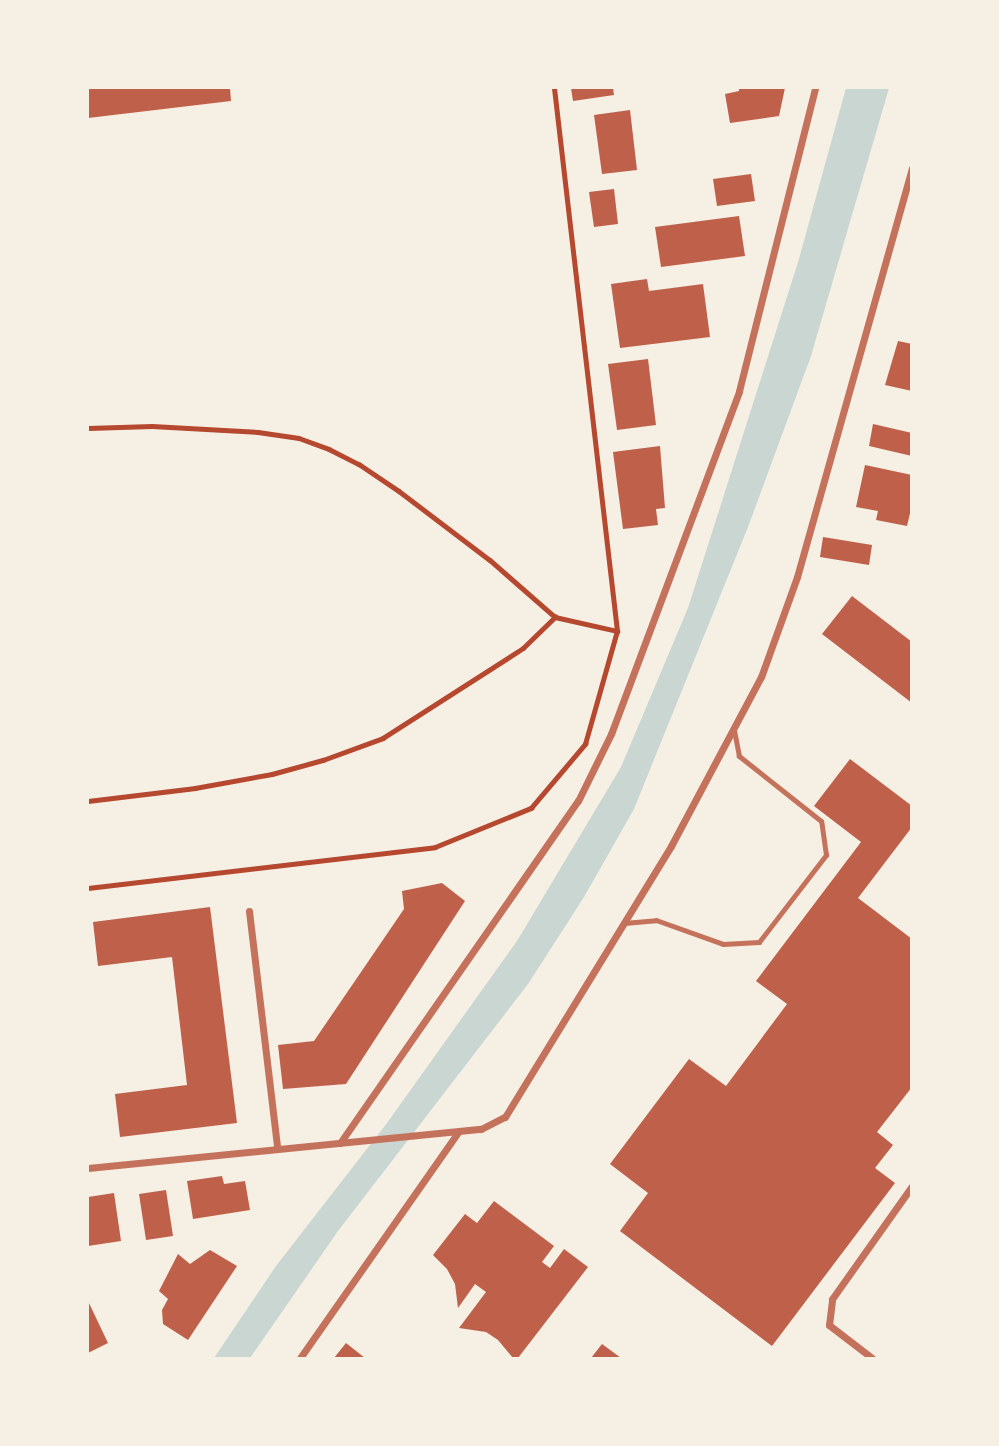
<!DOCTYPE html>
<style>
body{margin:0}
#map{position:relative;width:999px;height:1446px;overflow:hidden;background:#f6efe4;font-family:Roboto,sans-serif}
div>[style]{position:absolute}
.water>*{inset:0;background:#c9d6d2}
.building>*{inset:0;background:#bf614a}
.path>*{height:4.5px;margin:-2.25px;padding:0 2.25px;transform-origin:2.25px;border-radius:2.25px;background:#b5482f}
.service>*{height:5px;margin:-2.5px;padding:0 2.5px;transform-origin:2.5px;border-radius:2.5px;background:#c5725c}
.minor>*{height:7px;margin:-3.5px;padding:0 3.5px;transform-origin:3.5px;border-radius:3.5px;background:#c5725c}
span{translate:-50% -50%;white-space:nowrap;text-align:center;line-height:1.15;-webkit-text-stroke:5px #f6efe4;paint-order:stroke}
.frame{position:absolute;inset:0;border:89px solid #f6efe4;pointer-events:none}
</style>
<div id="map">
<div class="water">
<div style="clip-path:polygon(846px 88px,889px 88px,811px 356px,748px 527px,634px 809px,584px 897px,528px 984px,338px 1231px,250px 1358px,214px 1358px,276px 1266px,387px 1123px,517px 941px,621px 767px,688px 608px,799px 259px)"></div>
</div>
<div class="building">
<div style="clip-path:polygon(88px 88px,230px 88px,231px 101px,88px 118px)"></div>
<div style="clip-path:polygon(571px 88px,613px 88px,614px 95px,573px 101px)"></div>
<div style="clip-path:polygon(739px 88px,785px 88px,779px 116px,730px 123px,725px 94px,739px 91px)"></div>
<div style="clip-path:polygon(630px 110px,637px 170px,602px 174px,594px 115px)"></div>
<div style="clip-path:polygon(751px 174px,755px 201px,717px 206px,713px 179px)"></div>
<div style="clip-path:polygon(614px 189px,618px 224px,594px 227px,589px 192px)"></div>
<div style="clip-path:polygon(739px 216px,745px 256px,661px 267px,655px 227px)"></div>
<div style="clip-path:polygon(647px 279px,649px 291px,703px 284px,710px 337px,620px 348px,611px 284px)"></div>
<div style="clip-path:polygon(898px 341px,912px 344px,912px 391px,885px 385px)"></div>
<div style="clip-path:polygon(648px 359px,656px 425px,617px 430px,608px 364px)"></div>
<div style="clip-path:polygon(873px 424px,912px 433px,912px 456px,869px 446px)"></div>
<div style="clip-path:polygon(660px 446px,665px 508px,656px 509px,658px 525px,623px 529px,613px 452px)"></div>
<div style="clip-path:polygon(865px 465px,912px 475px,912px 505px,907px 526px,876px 520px,878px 511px,856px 507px)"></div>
<div style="clip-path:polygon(823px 537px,872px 545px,869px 565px,820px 557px)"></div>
<div style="clip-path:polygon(852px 596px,912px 642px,912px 703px,822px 634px)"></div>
<div style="clip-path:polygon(850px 759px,912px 806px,912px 827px,858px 898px,912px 939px,912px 1087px,877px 1132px,893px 1145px,875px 1168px,895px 1183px,772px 1346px,620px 1231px,648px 1193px,610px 1164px,689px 1059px,726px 1086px,787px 1004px,756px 981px,861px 842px,814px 806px)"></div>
<div style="clip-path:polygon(442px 883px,465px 901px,346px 1084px,283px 1089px,278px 1045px,314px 1041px,404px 909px,402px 891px)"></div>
<div style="clip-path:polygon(210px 907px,237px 1123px,120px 1137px,115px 1094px,187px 1085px,172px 957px,98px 966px,93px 922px)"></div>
<div style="clip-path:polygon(222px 1176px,224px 1184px,245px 1181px,250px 1210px,193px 1219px,187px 1181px)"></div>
<div style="clip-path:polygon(166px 1190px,173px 1236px,146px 1240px,139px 1194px)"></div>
<div style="clip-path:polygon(114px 1193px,121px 1241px,88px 1246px,88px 1197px)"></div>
<div style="clip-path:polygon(494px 1201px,554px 1246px,542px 1262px,550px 1268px,564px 1249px,588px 1267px,518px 1358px,513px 1358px,498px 1340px,486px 1332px,459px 1328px,486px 1292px,475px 1284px,458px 1308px,455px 1284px,447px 1269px,433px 1255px,465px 1214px,477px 1223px)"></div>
<div style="clip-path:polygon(210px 1250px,237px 1266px,188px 1340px,163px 1324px,162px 1310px,168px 1299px,159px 1291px,178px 1254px,190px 1264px)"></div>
<div style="clip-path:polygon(88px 1301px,108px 1343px,88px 1353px)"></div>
<div style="clip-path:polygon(346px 1343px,365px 1358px,334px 1358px)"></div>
<div style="clip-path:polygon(602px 1344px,621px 1358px,591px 1358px)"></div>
</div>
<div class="path">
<div style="left:88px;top:428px;width:64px;rotate:-1.8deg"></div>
<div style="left:152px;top:426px;width:106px;rotate:3.2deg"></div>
<div style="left:258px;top:432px;width:41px;rotate:8.3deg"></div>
<div style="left:299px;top:438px;width:32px;rotate:20deg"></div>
<div style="left:329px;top:449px;width:34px;rotate:27deg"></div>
<div style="left:359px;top:464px;width:48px;rotate:34deg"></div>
<div style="left:399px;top:491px;width:114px;rotate:37.2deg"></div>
<div style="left:490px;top:560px;width:86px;rotate:41.2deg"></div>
<div style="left:555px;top:617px;width:64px;rotate:12.7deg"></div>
<div style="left:88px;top:801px;width:108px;rotate:-6.9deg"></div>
<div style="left:195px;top:788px;width:78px;rotate:-10.3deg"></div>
<div style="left:272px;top:774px;width:53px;rotate:-15.4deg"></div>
<div style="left:323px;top:760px;width:64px;rotate:-20.1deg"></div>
<div style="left:383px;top:738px;width:166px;rotate:-32.7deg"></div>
<div style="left:523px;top:648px;width:45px;rotate:-44.1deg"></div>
<div style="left:88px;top:888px;width:349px;rotate:-6.7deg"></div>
<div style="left:435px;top:847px;width:104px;rotate:-22.1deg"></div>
<div style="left:531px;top:808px;width:84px;rotate:-49.8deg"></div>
<div style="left:585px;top:744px;width:117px;rotate:-74.2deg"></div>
<div style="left:617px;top:631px;width:547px;rotate:-96.62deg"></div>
</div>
<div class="service">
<div style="left:624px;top:923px;width:32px;rotate:-5deg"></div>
<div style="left:656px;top:920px;width:71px;rotate:19.7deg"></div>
<div style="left:723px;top:944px;width:36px;rotate:-3deg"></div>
<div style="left:759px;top:942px;width:110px;rotate:-52.4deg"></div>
<div style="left:826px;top:855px;width:34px;rotate:-98deg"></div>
<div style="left:821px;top:821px;width:105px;rotate:-141.6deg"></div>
<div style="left:739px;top:756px;width:25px;rotate:-101deg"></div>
</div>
<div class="minor">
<div style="left:249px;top:911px;width:238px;rotate:83.2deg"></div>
<div style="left:340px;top:1143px;width:417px;rotate:-55.2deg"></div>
<div style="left:578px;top:801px;width:75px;rotate:-63.8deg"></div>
<div style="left:611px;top:734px;width:366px;rotate:-69.5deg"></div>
<div style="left:739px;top:391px;width:312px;rotate:-75.9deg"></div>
<div style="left:88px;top:1168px;width:395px;rotate:-5.7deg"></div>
<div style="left:481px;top:1129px;width:27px;rotate:-27deg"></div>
<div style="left:505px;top:1117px;width:318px;rotate:-58.5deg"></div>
<div style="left:671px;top:846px;width:191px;rotate:-62deg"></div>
<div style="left:761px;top:677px;width:106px;rotate:-70.2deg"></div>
<div style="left:797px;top:577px;width:425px;rotate:-74.3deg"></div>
<div style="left:300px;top:1358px;width:277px;rotate:-55deg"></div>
<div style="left:872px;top:1358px;width:54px;rotate:-142.5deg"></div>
<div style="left:829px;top:1325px;width:26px;rotate:-83deg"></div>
<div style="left:832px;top:1299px;width:138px;rotate:-54.7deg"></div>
</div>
<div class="frame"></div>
</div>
